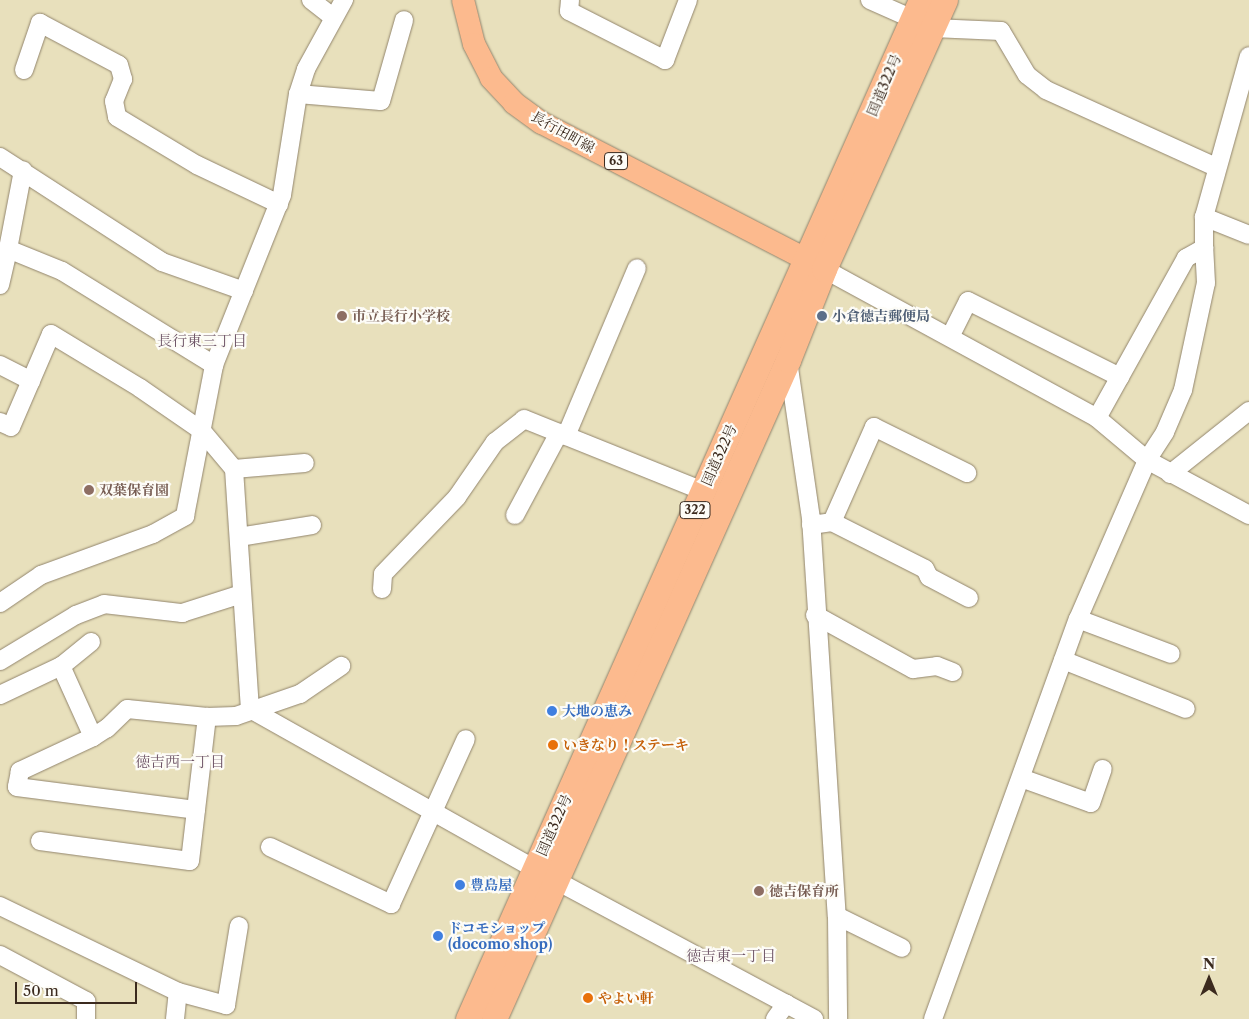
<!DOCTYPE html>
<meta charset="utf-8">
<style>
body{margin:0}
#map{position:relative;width:1249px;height:1019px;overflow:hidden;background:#e8e0bc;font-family:"Libre Caslon Text","Noto Serif JP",serif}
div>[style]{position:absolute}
.roads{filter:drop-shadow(0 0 1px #92856d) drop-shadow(0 0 1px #92856d)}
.minor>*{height:18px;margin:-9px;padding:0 9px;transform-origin:9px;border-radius:9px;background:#fff}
.major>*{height:22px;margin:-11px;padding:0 11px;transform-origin:11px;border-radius:11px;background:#fcba8e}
.highway>*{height:25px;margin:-12.5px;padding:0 12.5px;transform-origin:12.5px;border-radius:12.5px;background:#fcba8e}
.dots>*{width:14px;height:14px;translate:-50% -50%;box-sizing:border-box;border:2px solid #fdfcf7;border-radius:50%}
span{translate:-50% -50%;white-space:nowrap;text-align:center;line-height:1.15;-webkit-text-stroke:4.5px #fdfcf7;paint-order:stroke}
.shield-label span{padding:1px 4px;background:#fdfcf7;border:1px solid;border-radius:4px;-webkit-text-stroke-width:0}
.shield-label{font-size:12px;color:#3b2a1e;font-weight:700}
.street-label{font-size:14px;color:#3b2a1e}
.education-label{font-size:14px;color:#785e54;font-weight:700}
.left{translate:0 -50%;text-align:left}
.service-label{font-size:14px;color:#4e5e75;font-weight:700}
.shop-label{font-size:14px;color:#366cbe;font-weight:700}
.food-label{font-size:14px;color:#c56008;font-weight:700}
.neighbourhood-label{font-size:15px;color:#6f5668}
.north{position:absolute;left:1184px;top:954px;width:50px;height:50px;-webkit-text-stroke:4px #fdfcf7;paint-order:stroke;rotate:0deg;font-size:14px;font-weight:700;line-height:20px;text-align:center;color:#3b2a1e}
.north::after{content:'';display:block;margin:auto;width:18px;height:22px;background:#3b2a1e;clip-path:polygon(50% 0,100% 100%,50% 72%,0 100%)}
.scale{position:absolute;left:15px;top:982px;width:122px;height:22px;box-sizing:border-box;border:2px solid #3b2a1e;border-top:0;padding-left:6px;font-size:15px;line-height:18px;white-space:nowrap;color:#3b2a1e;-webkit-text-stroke:4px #fdfcf7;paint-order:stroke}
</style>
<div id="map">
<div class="roads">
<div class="minor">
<div style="left:311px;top:0;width:28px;rotate:38deg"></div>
<div style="left:570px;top:0;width:11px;rotate:95deg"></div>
<div style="left:569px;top:11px;width:108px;rotate:27deg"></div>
<div style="left:665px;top:60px;width:64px;rotate:-69deg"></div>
<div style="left:870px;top:0;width:69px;rotate:24deg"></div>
<div style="left:933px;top:28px;width:68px;rotate:2.5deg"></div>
<div style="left:1001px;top:31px;width:51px;rotate:59.4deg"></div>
<div style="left:1027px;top:75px;width:24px;rotate:38deg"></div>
<div style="left:1046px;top:90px;width:187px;rotate:24.4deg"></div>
<div style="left:24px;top:70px;width:50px;rotate:-71.2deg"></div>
<div style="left:40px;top:23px;width:89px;rotate:28deg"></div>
<div style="left:119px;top:65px;width:15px;rotate:74deg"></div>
<div style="left:123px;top:79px;width:24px;rotate:112deg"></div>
<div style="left:114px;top:101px;width:16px;rotate:79deg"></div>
<div style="left:117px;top:117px;width:93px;rotate:31deg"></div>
<div style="left:197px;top:165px;width:91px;rotate:25.4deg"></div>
<div style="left:298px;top:94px;width:83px;rotate:4.8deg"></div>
<div style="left:381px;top:101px;width:84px;rotate:-74.1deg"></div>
<div style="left:0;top:157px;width:193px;rotate:32.9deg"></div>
<div style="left:162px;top:262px;width:87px;rotate:19.5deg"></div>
<div style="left:1204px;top:217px;width:48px;rotate:21.8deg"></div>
<div style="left:8px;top:249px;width:80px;rotate:-79.2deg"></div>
<div style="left:824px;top:269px;width:311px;rotate:28.6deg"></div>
<div style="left:1097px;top:418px;width:65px;rotate:40deg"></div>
<div style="left:1147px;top:460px;width:116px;rotate:28.3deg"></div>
<div style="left:0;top:285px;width:37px;rotate:-77deg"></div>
<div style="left:8px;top:249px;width:58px;rotate:22.2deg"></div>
<div style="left:62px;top:271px;width:179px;rotate:31.7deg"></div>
<div style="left:950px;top:337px;width:40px;rotate:-63.4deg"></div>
<div style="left:968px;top:301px;width:170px;rotate:26.6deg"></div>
<div style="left:788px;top:361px;width:159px;rotate:81.7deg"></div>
<div style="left:811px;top:518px;width:399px;rotate:86.3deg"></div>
<div style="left:837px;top:916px;width:103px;rotate:89.4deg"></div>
<div style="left:0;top:365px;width:35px;rotate:27deg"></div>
<div style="left:1097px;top:418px;width:183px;rotate:-60.9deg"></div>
<div style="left:1186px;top:258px;width:21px;rotate:-29deg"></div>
<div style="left:1204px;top:248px;width:31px;rotate:-90deg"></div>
<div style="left:1204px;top:217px;width:167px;rotate:-74.4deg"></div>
<div style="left:0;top:422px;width:12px;rotate:24deg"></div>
<div style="left:11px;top:427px;width:101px;rotate:-66.7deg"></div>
<div style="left:51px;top:334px;width:104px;rotate:31.2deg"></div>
<div style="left:140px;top:388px;width:75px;rotate:34.7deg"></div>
<div style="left:202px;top:431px;width:50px;rotate:49.9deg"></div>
<div style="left:234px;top:469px;width:241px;rotate:86.2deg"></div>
<div style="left:250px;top:709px;width:350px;rotate:29.3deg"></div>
<div style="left:555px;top:880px;width:294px;rotate:28.2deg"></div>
<div style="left:566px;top:436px;width:182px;rotate:-67.1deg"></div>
<div style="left:234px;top:469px;width:71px;rotate:-4.8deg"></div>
<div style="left:1170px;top:474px;width:101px;rotate:-38.6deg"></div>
<div style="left:515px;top:515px;width:93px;rotate:-61.8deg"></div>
<div style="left:832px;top:522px;width:104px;rotate:26.8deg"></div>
<div style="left:925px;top:569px;width:9px;rotate:63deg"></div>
<div style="left:929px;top:577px;width:45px;rotate:27.7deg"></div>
<div style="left:811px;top:525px;width:21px;rotate:-8deg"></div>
<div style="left:832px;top:522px;width:104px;rotate:-66.1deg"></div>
<div style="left:874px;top:427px;width:104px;rotate:26.3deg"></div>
<div style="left:239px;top:537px;width:74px;rotate:-9.3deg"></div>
<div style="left:382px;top:589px;width:15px;rotate:-86deg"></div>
<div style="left:383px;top:574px;width:107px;rotate:-46.1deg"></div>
<div style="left:457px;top:497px;width:67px;rotate:-55.4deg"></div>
<div style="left:495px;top:442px;width:37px;rotate:-38deg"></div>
<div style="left:524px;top:419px;width:193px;rotate:21.9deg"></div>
<div style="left:0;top:603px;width:50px;rotate:-34.3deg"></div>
<div style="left:41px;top:575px;width:119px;rotate:-20.1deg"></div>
<div style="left:153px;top:534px;width:37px;rotate:-29deg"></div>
<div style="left:185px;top:516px;width:154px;rotate:-79.1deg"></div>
<div style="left:214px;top:365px;width:183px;rotate:-68.2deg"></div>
<div style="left:282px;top:195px;width:102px;rotate:-81deg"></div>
<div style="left:298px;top:94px;width:26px;rotate:-72deg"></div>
<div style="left:306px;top:69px;width:79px;rotate:-61.2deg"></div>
<div style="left:815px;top:615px;width:112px;rotate:28.9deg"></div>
<div style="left:913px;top:669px;width:24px;rotate:-7deg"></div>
<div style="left:937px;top:666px;width:17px;rotate:21deg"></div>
<div style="left:1078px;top:619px;width:99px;rotate:20.6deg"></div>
<div style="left:91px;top:642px;width:38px;rotate:141deg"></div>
<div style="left:61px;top:666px;width:78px;rotate:65.7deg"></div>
<div style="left:1063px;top:660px;width:132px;rotate:21.7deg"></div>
<div style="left:0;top:661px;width:89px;rotate:-31.2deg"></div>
<div style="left:76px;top:615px;width:30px;rotate:-21deg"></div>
<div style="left:104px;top:604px;width:79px;rotate:6.6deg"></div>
<div style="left:182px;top:613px;width:63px;rotate:-17.6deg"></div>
<div style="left:0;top:695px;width:68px;rotate:-25.4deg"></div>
<div style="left:207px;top:717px;width:29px;rotate:-2deg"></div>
<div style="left:236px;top:716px;width:68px;rotate:-19deg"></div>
<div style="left:300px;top:694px;width:50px;rotate:-34.3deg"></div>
<div style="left:1021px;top:778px;width:74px;rotate:19.7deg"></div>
<div style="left:1091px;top:803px;width:36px;rotate:-71deg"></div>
<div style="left:40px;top:841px;width:151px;rotate:7.6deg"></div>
<div style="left:190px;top:861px;width:51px;rotate:-83.3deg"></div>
<div style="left:196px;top:810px;width:94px;rotate:-83.3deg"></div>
<div style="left:207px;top:717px;width:80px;rotate:-174.3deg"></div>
<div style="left:127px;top:709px;width:28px;rotate:136deg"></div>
<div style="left:107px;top:728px;width:17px;rotate:147deg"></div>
<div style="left:93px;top:737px;width:81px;rotate:155deg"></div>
<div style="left:20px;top:771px;width:16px;rotate:101deg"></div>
<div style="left:17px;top:787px;width:180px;rotate:7.3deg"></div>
<div style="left:270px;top:847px;width:134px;rotate:25.2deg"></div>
<div style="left:391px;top:904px;width:181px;rotate:-65.6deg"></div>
<div style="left:0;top:906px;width:198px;rotate:25.8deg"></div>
<div style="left:837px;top:916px;width:72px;rotate:26.2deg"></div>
<div style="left:0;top:955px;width:98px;rotate:28.1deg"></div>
<div style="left:86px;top:1001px;width:18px;rotate:90deg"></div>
<div style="left:175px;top:1019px;width:27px;rotate:-84deg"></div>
<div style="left:178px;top:992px;width:50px;rotate:15.2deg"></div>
<div style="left:226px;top:1005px;width:80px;rotate:-80.7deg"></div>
<div style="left:775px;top:1019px;width:19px;rotate:-54deg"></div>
<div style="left:933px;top:1019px;width:425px;rotate:-70.1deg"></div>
<div style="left:1078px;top:619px;width:173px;rotate:-66.5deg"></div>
<div style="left:1147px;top:460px;width:33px;rotate:-57deg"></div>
<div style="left:1165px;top:432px;width:46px;rotate:-66.8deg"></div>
<div style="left:1183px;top:390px;width:109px;rotate:-77.9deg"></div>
<div style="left:1206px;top:283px;width:35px;rotate:-93deg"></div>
</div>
<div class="major">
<div style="left:463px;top:0;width:45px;rotate:76deg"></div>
<div style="left:474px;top:44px;width:38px;rotate:63deg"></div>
<div style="left:491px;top:78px;width:34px;rotate:47deg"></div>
<div style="left:514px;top:103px;width:34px;rotate:36deg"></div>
<div style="left:542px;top:123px;width:314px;rotate:27.3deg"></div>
</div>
<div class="highway">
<div style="left:468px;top:1019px;width:1115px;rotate:-66.03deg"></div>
<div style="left:494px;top:1019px;width:722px;rotate:-65.96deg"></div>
<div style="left:788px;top:360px;width:98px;rotate:-68.4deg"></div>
<div style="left:824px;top:269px;width:295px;rotate:-65.8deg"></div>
</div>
</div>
<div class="dots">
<div style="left:342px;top:316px;background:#8d6e63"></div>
<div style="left:822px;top:316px;background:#5c6f8a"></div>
<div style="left:89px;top:490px;background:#8d6e63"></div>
<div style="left:552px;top:711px;background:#3f7fe0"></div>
<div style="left:553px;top:745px;background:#e8710a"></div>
<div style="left:460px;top:885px;background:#3f7fe0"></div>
<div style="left:759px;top:891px;background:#8d6e63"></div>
<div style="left:438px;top:936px;background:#3f7fe0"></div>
<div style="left:588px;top:998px;background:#e8710a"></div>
</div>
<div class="shield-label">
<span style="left:616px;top:161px">63</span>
<span style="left:695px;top:510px">322</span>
</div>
<div class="street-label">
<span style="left:884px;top:85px;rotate:-67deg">国道322号</span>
<span style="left:563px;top:132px;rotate:29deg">長行田町線</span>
<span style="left:719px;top:455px;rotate:-66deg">国道322号</span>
<span style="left:554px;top:825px;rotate:-66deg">国道322号</span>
</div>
<div class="education-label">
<span class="left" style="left:352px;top:316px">市立長行小学校</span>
<span class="left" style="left:99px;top:490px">双葉保育園</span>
<span class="left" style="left:769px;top:891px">徳吉保育所</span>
</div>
<div class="service-label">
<span class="left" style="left:832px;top:316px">小倉徳吉郵便局</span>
</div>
<div class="shop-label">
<span class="left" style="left:562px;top:711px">大地の恵み</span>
<span class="left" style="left:470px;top:885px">豊島屋</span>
<span class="left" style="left:448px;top:936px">ドコモショップ<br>(docomo shop)</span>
</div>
<div class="food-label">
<span class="left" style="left:563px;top:745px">いきなり！ステーキ</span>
<span class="left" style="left:598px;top:998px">やよい軒</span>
</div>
<div class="neighbourhood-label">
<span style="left:202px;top:341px">長行東三丁目</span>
<span style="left:180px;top:762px">徳吉西一丁目</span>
<span style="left:731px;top:956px">徳吉東一丁目</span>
</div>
<div class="north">N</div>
<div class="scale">50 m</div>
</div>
